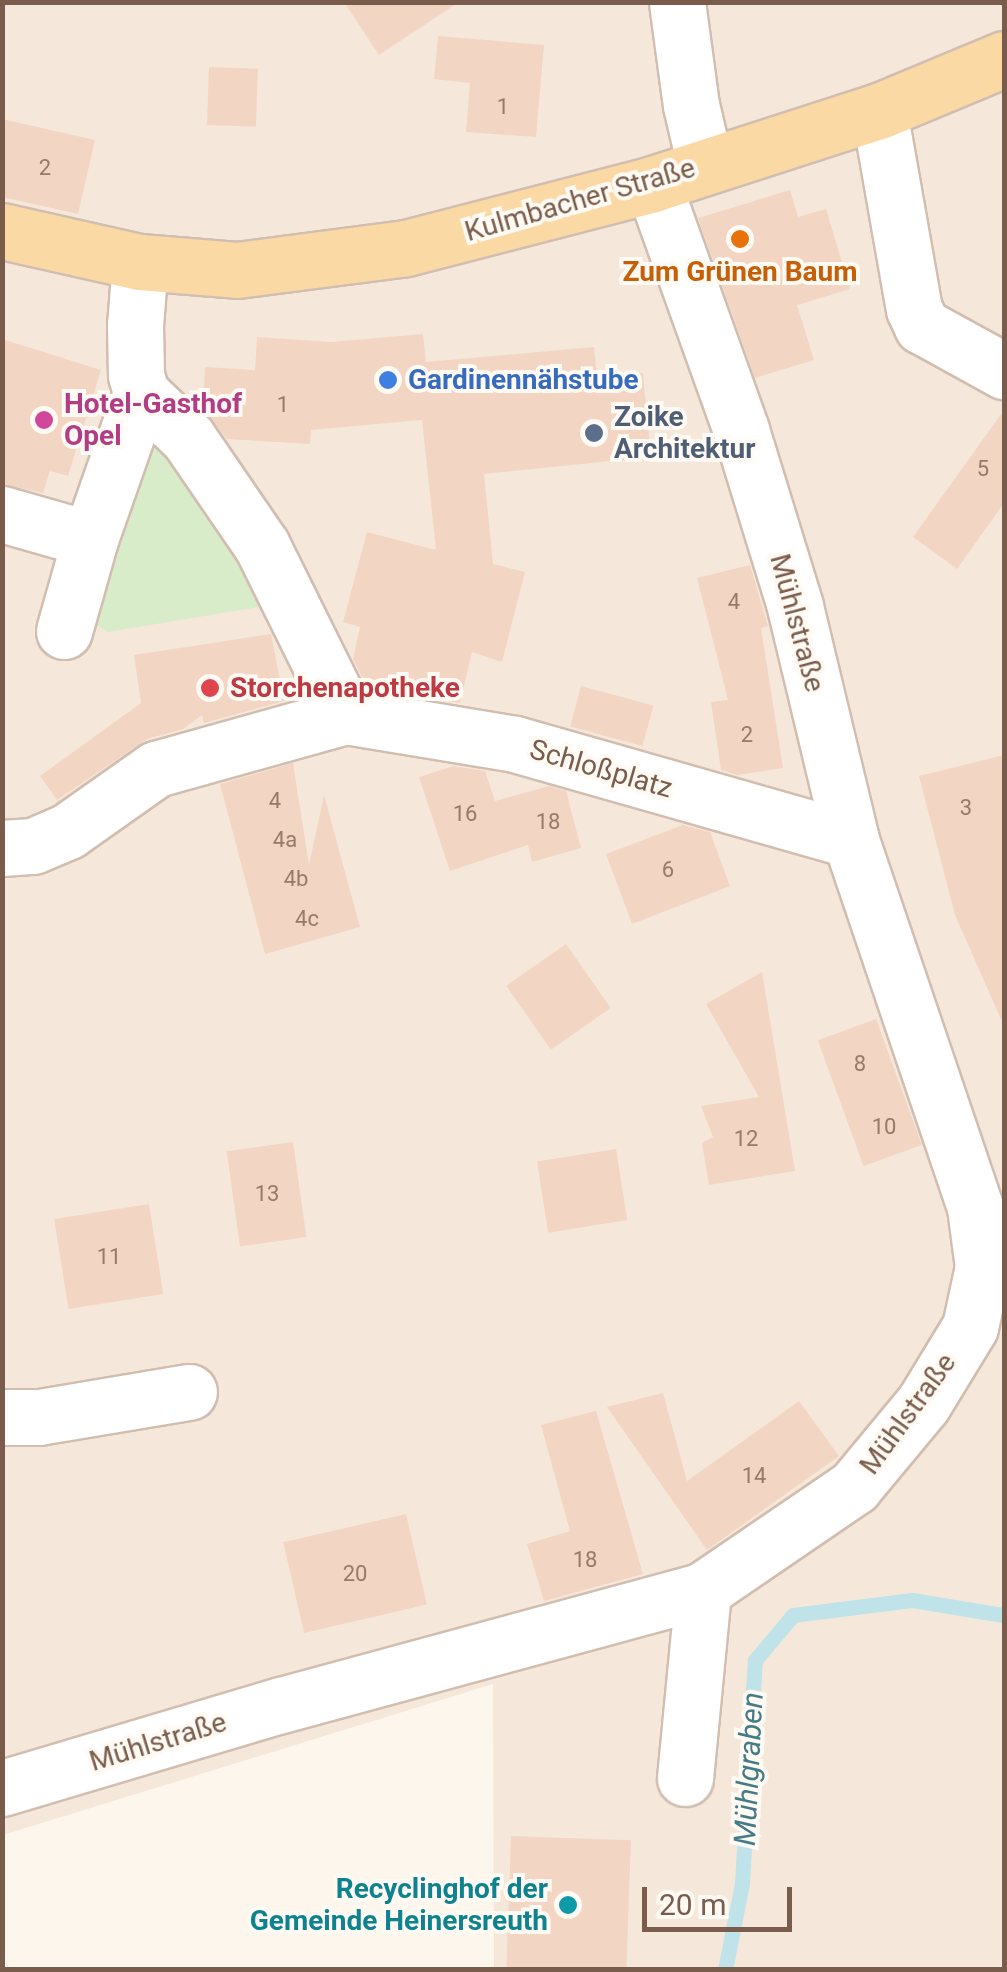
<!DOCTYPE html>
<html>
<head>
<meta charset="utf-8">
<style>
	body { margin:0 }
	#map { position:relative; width:1007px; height:1972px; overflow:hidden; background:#fdf6ec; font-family:Roboto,sans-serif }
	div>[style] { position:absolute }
	.residential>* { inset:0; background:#f5e8da }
	.green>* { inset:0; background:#d8ecc9 }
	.stream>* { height:15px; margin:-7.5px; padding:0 7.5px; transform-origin:7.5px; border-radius:7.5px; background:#bfe3e8 }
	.building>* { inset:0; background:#f3d5c3; transform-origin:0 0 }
	.roads { filter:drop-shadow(2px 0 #d1beb0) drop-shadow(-2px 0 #d1beb0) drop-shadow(0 2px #d1beb0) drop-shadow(0 -2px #d1beb0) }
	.minor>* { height:55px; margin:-27.5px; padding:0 27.5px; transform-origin:27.5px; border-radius:27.5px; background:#fff }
	.major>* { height:55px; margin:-27.5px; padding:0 27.5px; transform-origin:27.5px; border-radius:27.5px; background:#fbd9a5 }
	.dots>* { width:28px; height:28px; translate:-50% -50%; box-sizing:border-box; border:5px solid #fffaf3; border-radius:50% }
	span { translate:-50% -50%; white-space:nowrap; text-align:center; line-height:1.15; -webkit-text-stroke:8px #fffaf3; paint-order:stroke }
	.number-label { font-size:22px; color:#987a6a }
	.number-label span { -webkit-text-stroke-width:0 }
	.street-label { font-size:28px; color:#7a5c4d }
	.food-label { font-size:28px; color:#c56008; font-weight:700 }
	.shop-label { font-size:28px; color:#366cbe; font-weight:700 }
	.left { translate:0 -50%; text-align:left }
	.hotel-label { font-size:28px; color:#b23c85; font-weight:700 }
	.service-label { font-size:28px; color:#4e5e75; font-weight:700 }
	.health-label { font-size:28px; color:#be3a42; font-weight:700 }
	.culture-label { font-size:28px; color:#0d838f; font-weight:700 }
	.right { translate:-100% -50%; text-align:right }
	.water-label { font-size:30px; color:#437c86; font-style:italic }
	.frame { position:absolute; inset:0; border:5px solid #7a5c4d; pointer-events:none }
	.scale { position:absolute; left:642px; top:1887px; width:150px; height:45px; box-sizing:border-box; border:5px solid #7a5c4d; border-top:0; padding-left:12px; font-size:30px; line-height:35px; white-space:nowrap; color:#7a5c4d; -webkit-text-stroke:8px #fffaf3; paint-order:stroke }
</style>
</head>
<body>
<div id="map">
	<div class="residential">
		<div style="clip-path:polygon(3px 3px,1004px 3px,1004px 1969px,494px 1969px,493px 1684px,3px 1835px)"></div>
	</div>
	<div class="green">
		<div style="clip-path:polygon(156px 444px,177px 455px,265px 606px,108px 632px,93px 623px,91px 607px,148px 446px)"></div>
	</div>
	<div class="stream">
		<div style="left:725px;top:1970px;width:89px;rotate:-78.9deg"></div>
		<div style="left:742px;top:1883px;width:223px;rotate:-86.7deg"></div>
		<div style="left:755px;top:1660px;width:59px;rotate:-49.8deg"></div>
		<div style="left:793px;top:1615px;width:120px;rotate:-7.2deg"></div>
		<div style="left:912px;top:1600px;width:93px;rotate:9.3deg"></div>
	</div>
	<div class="building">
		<div style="clip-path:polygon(344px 2px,459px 2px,379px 55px)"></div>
		<div style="clip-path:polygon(438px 36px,544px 45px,536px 137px,466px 132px,470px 83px,434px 79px)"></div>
		<div style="left:209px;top:67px;width:49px;height:58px;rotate:2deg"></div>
		<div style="clip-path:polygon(2px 119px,95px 140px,78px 214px,2px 197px)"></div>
		<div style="clip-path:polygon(790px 190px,798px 217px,826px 209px,850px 289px,797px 305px,814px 360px,755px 378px,698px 218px)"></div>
		<div style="clip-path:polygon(423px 334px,426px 362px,594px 347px,597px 378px,643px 373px,651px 457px,484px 474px,493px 564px,525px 572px,502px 662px,472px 652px,460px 703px,384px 691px,386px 682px,362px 677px,353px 659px,360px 627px,343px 622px,367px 532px,436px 550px,422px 420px,311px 430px,310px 444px,227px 439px,203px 409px,205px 367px,255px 370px,257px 337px,331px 342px)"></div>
		<div style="clip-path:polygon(2px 339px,101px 370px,68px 476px,50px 471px,43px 493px,2px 484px)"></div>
		<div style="clip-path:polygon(1004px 410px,1004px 503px,957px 569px,913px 537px)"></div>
		<div style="clip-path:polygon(750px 565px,768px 626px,761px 628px,783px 768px,737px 775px,721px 770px,711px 702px,728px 700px,697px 578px)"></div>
		<div style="clip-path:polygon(271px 634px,284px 701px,204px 723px,202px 715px,183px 729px,147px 739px,57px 800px,40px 776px,141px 703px,134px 655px)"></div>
		<div style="left:581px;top:686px;width:75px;height:42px;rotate:15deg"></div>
		<div style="clip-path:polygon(1004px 755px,1004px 1026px,955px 915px,919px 776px)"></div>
		<div style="clip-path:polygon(293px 763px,309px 865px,324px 795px,360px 927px,265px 954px,220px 784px)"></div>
		<div style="clip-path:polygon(454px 766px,485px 771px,495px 801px,549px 786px,566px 791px,581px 848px,532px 862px,528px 845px,450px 871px,419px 777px)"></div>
		<div style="clip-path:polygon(683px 825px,710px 832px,730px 886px,632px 924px,606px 854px)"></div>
		<div style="left:566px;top:944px;width:78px;height:73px;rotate:55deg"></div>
		<div style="clip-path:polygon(762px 972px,795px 1171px,709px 1185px,702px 1143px,713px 1137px,701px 1106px,759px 1097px,706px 1004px)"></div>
		<div style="left:876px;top:1019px;width:134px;height:62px;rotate:70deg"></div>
		<div style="left:293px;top:1142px;width:96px;height:67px;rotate:82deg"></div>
		<div style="left:616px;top:1149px;width:72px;height:80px;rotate:81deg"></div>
		<div style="left:149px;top:1204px;width:91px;height:96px;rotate:81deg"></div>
		<div style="clip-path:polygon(663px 1393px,687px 1481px,799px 1401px,839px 1456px,707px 1550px,607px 1407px)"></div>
		<div style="clip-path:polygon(596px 1411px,643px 1574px,544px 1601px,527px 1544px,570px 1531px,541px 1425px)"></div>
		<div style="left:406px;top:1514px;width:93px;height:126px;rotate:77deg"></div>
		<div style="left:511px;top:1836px;width:120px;height:134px;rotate:2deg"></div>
	</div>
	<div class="roads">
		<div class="minor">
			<div style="left:677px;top:2px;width:104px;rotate:82.3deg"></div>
			<div style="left:691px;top:105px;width:62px;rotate:76.9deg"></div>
			<div style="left:879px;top:111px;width:201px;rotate:80deg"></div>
			<div style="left:914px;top:309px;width:19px;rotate:65deg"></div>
			<div style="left:922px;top:326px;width:94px;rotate:28.8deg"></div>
			<div style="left:140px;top:262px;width:63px;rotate:94.5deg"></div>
			<div style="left:135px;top:325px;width:50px;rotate:88.9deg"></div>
			<div style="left:136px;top:375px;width:19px;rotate:74deg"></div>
			<div style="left:141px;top:393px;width:65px;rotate:43.8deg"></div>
			<div style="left:188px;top:438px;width:131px;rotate:55.6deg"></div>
			<div style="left:262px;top:546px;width:190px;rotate:63.7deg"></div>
			<div style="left:2px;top:514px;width:91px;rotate:15.9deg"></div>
			<div style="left:64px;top:631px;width:96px;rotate:-74.2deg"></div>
			<div style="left:90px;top:539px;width:155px;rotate:-70.7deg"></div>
			<div style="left:2px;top:848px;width:31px;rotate:-4deg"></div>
			<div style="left:33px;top:846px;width:38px;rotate:-23deg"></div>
			<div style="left:68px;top:831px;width:108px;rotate:-35.2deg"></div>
			<div style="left:156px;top:769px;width:197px;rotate:-15.6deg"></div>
			<div style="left:346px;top:716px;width:171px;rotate:9.4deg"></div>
			<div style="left:515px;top:744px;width:349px;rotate:15.9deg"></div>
			<div style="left:2px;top:1417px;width:37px"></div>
			<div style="left:39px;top:1417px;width:152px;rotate:-9.5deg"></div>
			<div style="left:685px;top:1778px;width:189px;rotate:-84.5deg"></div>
			<div style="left:2px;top:1788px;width:291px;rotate:-16.6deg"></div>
			<div style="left:281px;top:1705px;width:437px;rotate:-15.2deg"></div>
			<div style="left:703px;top:1590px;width:183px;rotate:-34.3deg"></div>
			<div style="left:854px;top:1487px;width:108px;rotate:-50.3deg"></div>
			<div style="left:923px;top:1404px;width:90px;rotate:-58.6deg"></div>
			<div style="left:970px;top:1327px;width:61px;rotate:-77.8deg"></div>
			<div style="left:983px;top:1267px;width:61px;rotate:-97.6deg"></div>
			<div style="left:975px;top:1207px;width:387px;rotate:-108.7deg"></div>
			<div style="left:851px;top:840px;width:241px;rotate:-103.5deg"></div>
			<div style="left:795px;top:606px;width:184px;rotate:-107.1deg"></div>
			<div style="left:741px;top:430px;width:261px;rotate:-109.7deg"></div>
		</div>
		<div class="major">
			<div style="left:2px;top:231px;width:141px;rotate:12.7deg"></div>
			<div style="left:140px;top:262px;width:97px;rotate:4.7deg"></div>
			<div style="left:237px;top:270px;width:170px;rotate:-7.4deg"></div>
			<div style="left:406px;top:248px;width:255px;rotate:-14.5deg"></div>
			<div style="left:653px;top:184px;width:237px;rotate:-17.9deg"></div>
			<div style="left:879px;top:111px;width:135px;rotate:-22.6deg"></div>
		</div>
	</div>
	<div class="dots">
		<div style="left:740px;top:239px;background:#e8710a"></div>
		<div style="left:388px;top:380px;background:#3f7fe0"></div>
		<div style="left:44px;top:420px;background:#d1479c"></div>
		<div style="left:594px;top:433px;background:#5c6f8a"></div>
		<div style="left:210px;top:688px;background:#e0444e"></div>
		<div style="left:568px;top:1905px;background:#0f9aa8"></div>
	</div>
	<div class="number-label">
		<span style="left:503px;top:107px">1</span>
		<span style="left:45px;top:168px">2</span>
		<span style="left:283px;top:405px">1</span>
		<span style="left:983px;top:469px">5</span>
		<span style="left:734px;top:602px">4</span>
		<span style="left:747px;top:735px">2</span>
		<span style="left:275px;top:801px">4</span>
		<span style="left:966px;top:808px">3</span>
		<span style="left:465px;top:814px">16</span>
		<span style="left:548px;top:822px">18</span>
		<span style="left:285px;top:840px">4a</span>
		<span style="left:668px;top:870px">6</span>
		<span style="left:296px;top:879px">4b</span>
		<span style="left:307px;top:919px">4c</span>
		<span style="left:860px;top:1064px">8</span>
		<span style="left:884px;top:1127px">10</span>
		<span style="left:746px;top:1139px">12</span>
		<span style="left:267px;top:1194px">13</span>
		<span style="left:109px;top:1257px">11</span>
		<span style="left:754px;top:1476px">14</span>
		<span style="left:585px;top:1560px">18</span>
		<span style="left:355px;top:1574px">20</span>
	</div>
	<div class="street-label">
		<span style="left:580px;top:200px;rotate:-16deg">Kulmbacher Straße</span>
		<span style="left:797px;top:623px;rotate:75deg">Mühlstraße</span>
		<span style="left:601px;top:769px;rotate:16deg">Schloßplatz</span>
		<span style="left:908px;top:1414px;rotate:-54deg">Mühlstraße</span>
		<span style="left:158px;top:1742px;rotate:-17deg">Mühlstraße</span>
	</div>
	<div class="food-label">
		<span style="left:740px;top:272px">Zum Grünen Baum</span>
	</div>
	<div class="shop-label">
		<span class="left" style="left:408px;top:380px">Gardinennähstube</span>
	</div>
	<div class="hotel-label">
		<span class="left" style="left:64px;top:420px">Hotel-Gasthof<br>Opel</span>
	</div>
	<div class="service-label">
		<span class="left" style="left:614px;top:433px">Zoike<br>Architektur</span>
	</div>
	<div class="health-label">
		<span class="left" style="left:230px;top:688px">Storchenapotheke</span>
	</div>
	<div class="culture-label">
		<span class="right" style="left:548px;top:1905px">Recyclinghof der<br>Gemeinde Heinersreuth</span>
	</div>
	<div class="water-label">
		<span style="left:749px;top:1769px;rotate:-87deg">Mühlgraben</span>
	</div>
	<div class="frame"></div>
	<div class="scale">20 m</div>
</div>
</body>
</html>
